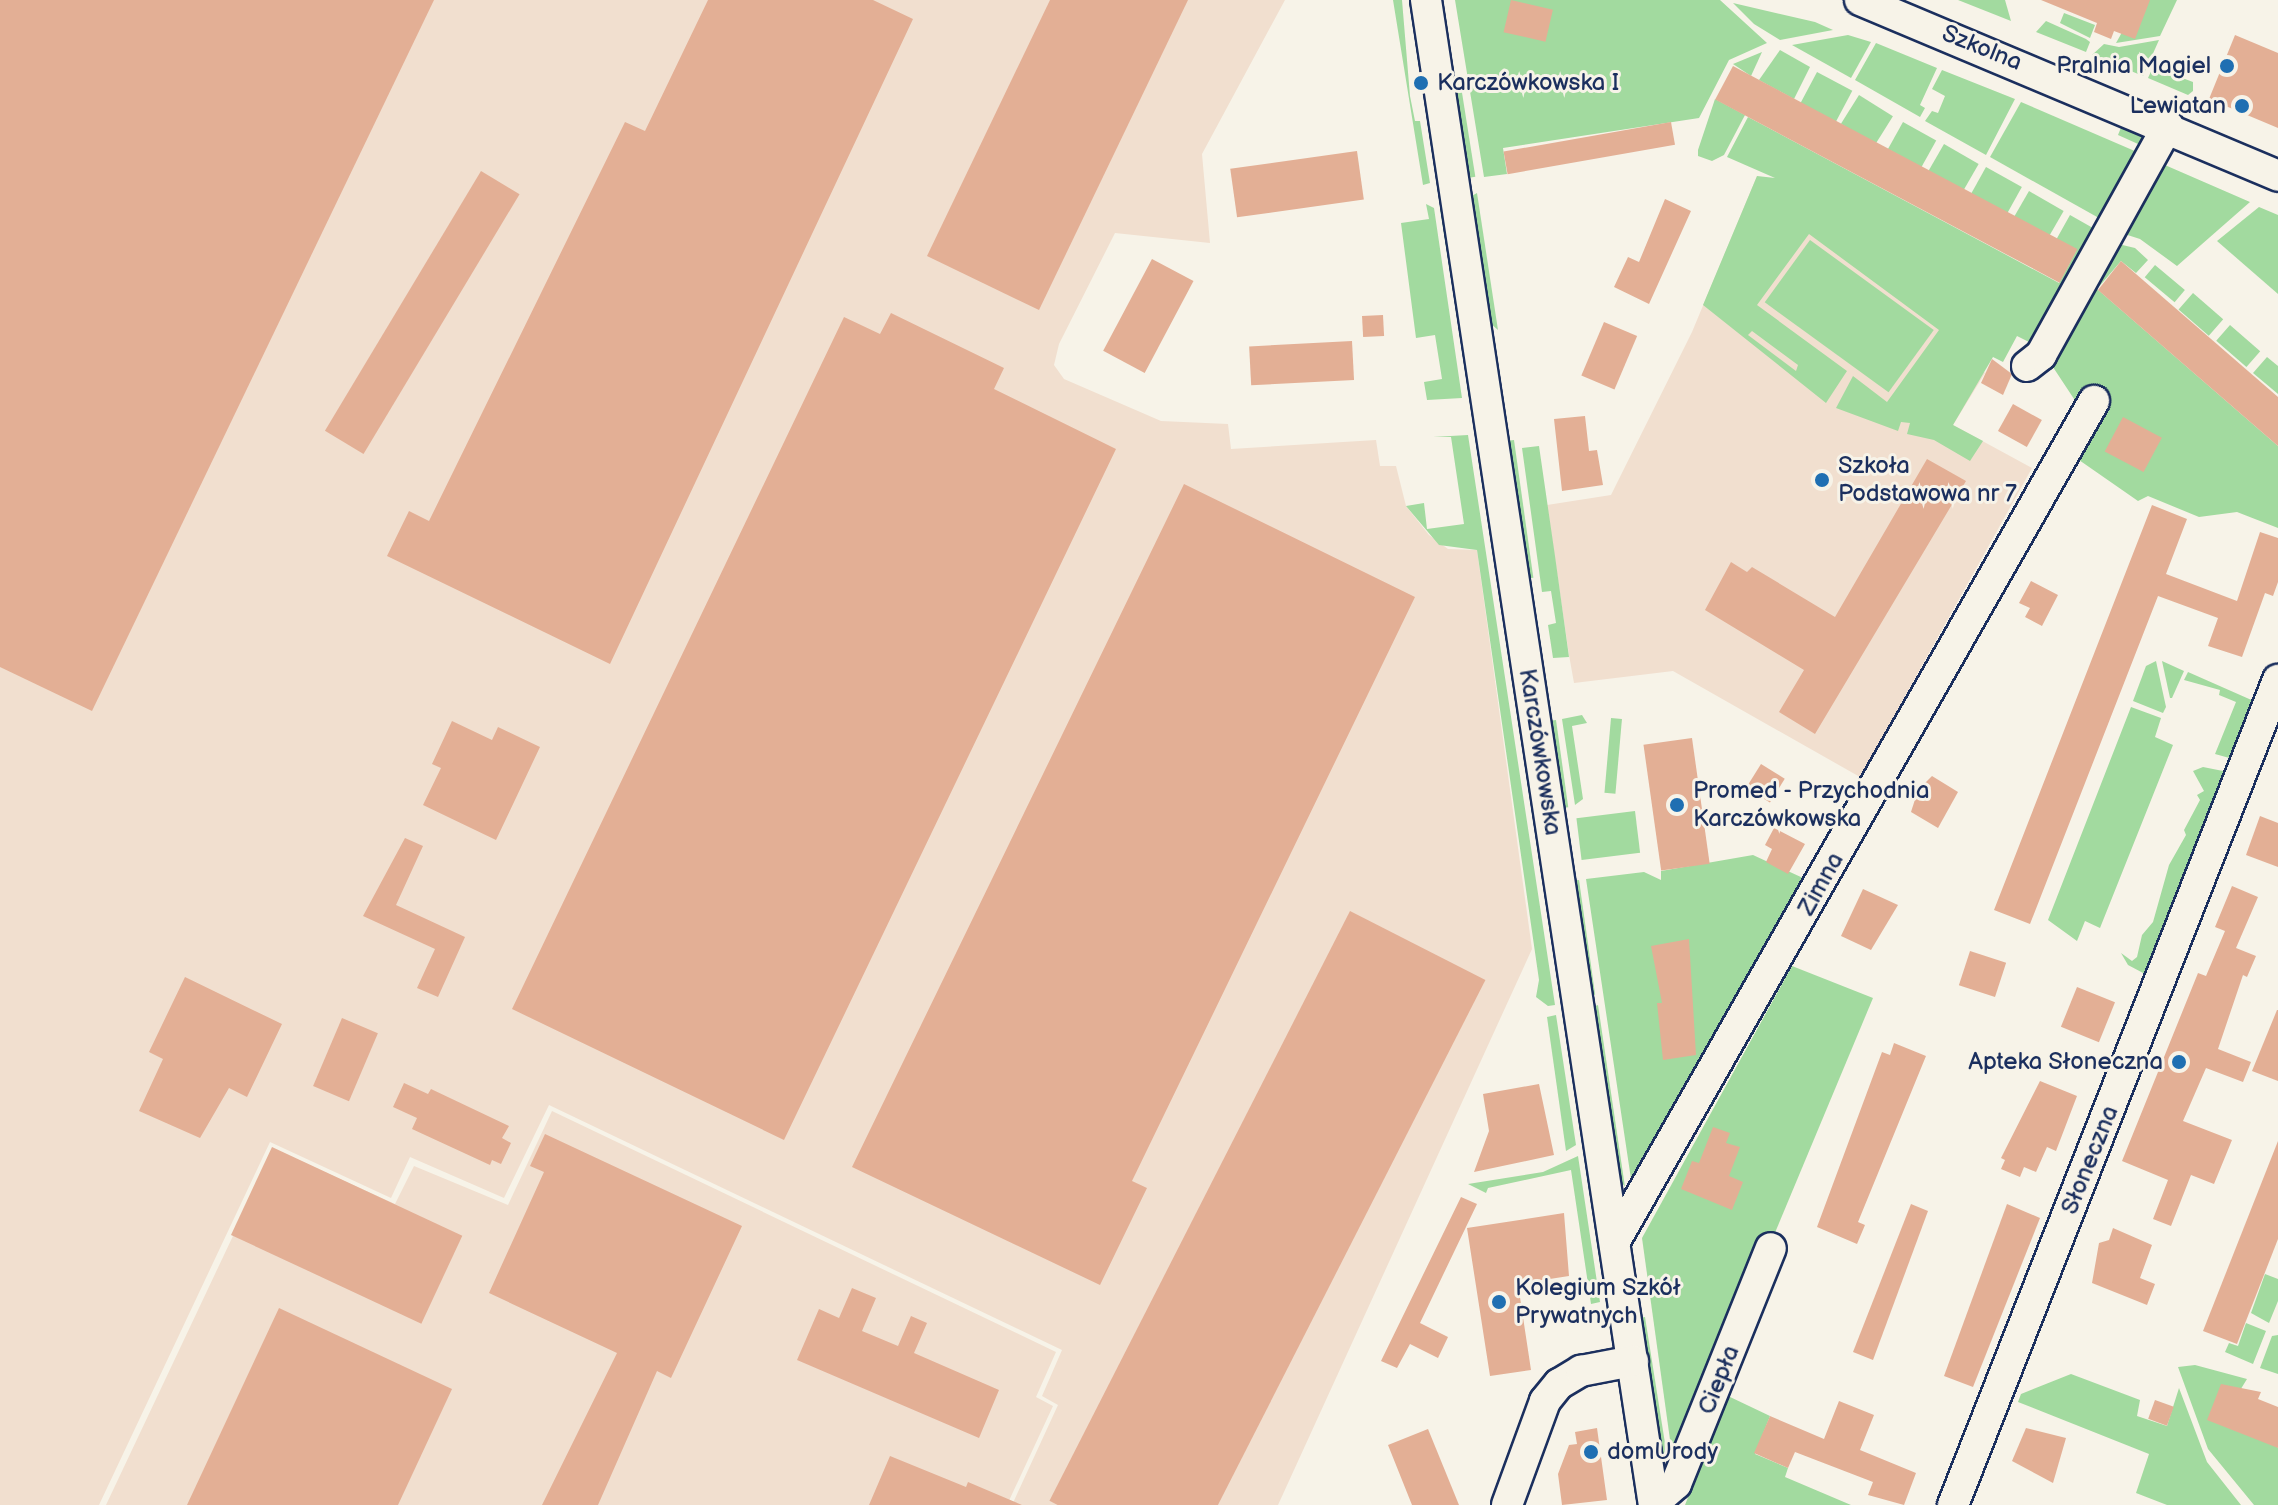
<!DOCTYPE html>
<html>
<head>
<meta charset="utf-8">
<style>
	body { margin:0 }
	#map { position:relative; width:2278px; height:1505px; overflow:hidden; background:#f7f3e8; font-family:"Balsamiq Sans",sans-serif }
	div>[style] { position:absolute }
	.built>* { inset:0; background:#f1dfcf }
	.green>* { inset:0; background:#a2da9f; transform-origin:0 0 }
	.building>* { inset:0; background:#e3af95; transform-origin:0 0 }
	.roads { filter:drop-shadow(2px 0 #1b2f5e) drop-shadow(-2px 0 #1b2f5e) drop-shadow(0 2px #1b2f5e) drop-shadow(0 -2px #1b2f5e) }
	.minor>* { height:30px; margin:-15px; padding:0 15px; transform-origin:15px; border-radius:15px; background:#f7f3e8 }
	.dots>* { width:22px; height:22px; translate:-50% -50%; box-sizing:border-box; border:4px solid #f7f3e8; border-radius:50% }
	span { translate:-50% -50%; white-space:nowrap; text-align:center; line-height:1.15; -webkit-text-stroke:6px #f7f3e8; paint-order:stroke }
	.street-label { font-size:24px; color:#1b2f5e }
	.poi-label { font-size:24px; color:#1b2f5e }
	.right { translate:-100% -50%; text-align:right }
	.left { translate:0 -50%; text-align:left }
</style>
</head>
<body>
<div id="map">
	<div class="built">
		<div style="clip-path:polygon(0 0,1285px 0,1202px 154px,1210px 243px,1115px 233px,1059px 344px,1054px 365px,1064px 379px,1161px 421px,1228px 424px,1231px 449px,1376px 440px,1380px 466px,1396px 466px,1406px 506px,1429px 535px,1448px 549px,1477px 550px,1532px 949px,1278px 1505px,1012px 1505px,1058px 1405px,1042px 1396px,1062px 1350px,549px 1105px,504px 1198px,410px 1157px,391px 1198px,270px 1142px,99px 1505px,0 1505px)"></div>
		<div style="clip-path:polygon(1757px 176px,1920px 283px,1985px 373px,1953px 425px,2032px 468px,1860px 777px,1673px 671px,1574px 683px,1569px 655px,1547px 505px,1611px 495px,1692px 332px)"></div>
		<div style="clip-path:polygon(552px 1111px,1056px 1352px,1036px 1397px,1053px 1406px,1007px 1505px,106px 1505px,274px 1149px,395px 1204px,414px 1166px,508px 1205px)"></div>
	</div>
	<div class="green">
		<div style="clip-path:polygon(1393px 0,1402px 0,1410px 96px,1415px 121px,1420px 121px,1430px 183px,1423px 185px)"></div>
		<div style="clip-path:polygon(1455px 0,1720px 0,1767px 43px,1729px 60px,1699px 118px,1503px 148px,1507px 174px,1484px 177px)"></div>
		<div style="clip-path:polygon(1958px 0,2005px 0,2011px 21px)"></div>
		<div style="clip-path:polygon(2140px 0,2177px 0,2160px 36px,2116px 43px)"></div>
		<div style="clip-path:polygon(1733px 3px,1815px 22px,1833px 30px,1780px 40px,1754px 24px)"></div>
		<div style="clip-path:polygon(2064px 13px,2095px 25px,2090px 38px,2060px 23px)"></div>
		<div style="clip-path:polygon(2046px 21px,2086px 39px,2090px 42px,2086px 52px,2036px 32px)"></div>
		<div style="clip-path:polygon(1848px 35px,1871px 42px,1851px 78px,1792px 45px)"></div>
		<div style="clip-path:polygon(2159px 40px,2143px 76px,2092px 55px,2104px 44px,2119px 47px)"></div>
		<div style="clip-path:polygon(1876px 43px,1937px 68px,1920px 105px,1925px 108px,1920px 117px,1855px 80px)"></div>
		<div style="clip-path:polygon(1780px 50px,1810px 67px,1794px 99px,1759px 80px)"></div>
		<div style="clip-path:polygon(1762px 52px,1751px 76px,1733px 64px)"></div>
		<div style="clip-path:polygon(2153px 67px,2193px 82px,2193px 91px,2188px 95px,2148px 78px)"></div>
		<div style="clip-path:polygon(1942px 70px,2015px 99px,1986px 155px,1925px 121px,1932px 111px,1938px 113px,1945px 96px,1932px 89px)"></div>
		<div style="left:1817px;top:72px;width:40px;height:35px;rotate:28deg"></div>
		<div style="left:1460px;top:80px;width:98px;height:9px;rotate:81deg"></div>
		<div style="left:1859px;top:95px;width:40px;height:34px;rotate:32deg"></div>
		<div style="clip-path:polygon(1715px 99px,1745px 115px,1724px 155px,1712px 161px,1698px 156px,1698px 150px)"></div>
		<div style="clip-path:polygon(2021px 102px,2144px 155px,2106px 222px,1990px 157px)"></div>
		<div style="clip-path:polygon(evenodd,1748px 117px,2059px 283px,2076px 251px,2056px 240px,2070px 215px,2100px 232px,2035px 345px,2017px 336px,2003px 362px,1993px 357px,1953px 425px,1983px 441px,1970px 461px,1934px 440px,1907px 434px,1910px 423px,1901px 422px,1898px 431px,1836px 408px,1853px 376px,1887px 402px,1939px 330px,1809px 234px,1757px 305px,1847px 371px,1826px 403px,1703px 305px,1757px 176px,1775px 178px,1727px 157px,1748px 117px,1752px 331px,1798px 365px,1796px 371px,1748px 335px,1752px 331px)"></div>
		<div style="left:1903px;top:122px;width:38px;height:31px;rotate:29deg"></div>
		<div style="clip-path:polygon(2122px 125px,2147px 132px,2147px 148px,2118px 135px)"></div>
		<div style="left:1944px;top:144px;width:40px;height:32px;rotate:30deg"></div>
		<div style="clip-path:polygon(2158px 162px,2250px 202px,2177px 266px,2140px 239px,2115px 231px)"></div>
		<div style="left:1986px;top:167px;width:41px;height:31px;rotate:29deg"></div>
		<div style="left:2029px;top:191px;width:40px;height:30px;rotate:30deg"></div>
		<div style="clip-path:polygon(1477px 193px,1498px 330px,1490px 323px,1468px 198px)"></div>
		<div style="clip-path:polygon(1426px 204px,1434px 208px,1462px 398px,1427px 400px,1424px 382px,1442px 379px,1435px 335px,1416px 338px,1401px 223px,1429px 219px)"></div>
		<div style="clip-path:polygon(2259px 207px,2278px 215px,2278px 294px,2217px 241px)"></div>
		<div style="clip-path:polygon(1440px 209px,1444px 211px,1470px 398px)"></div>
		<div style="left:1810px;top:240px;width:153px;height:77px;rotate:36deg"></div>
		<div style="clip-path:polygon(2110px 242px,2135px 248px,2148px 260px,2136px 273px,2121px 261px,2097px 289px,2278px 446px,2278px 528px,2237px 512px,2199px 517px,2148px 496px,2138px 501px,2079px 460px,2078px 405px,2045px 355px)"></div>
		<div style="left:2155px;top:265px;width:39px;height:16px;rotate:40deg"></div>
		<div style="left:2193px;top:293px;width:40px;height:22px;rotate:41deg"></div>
		<div style="left:2230px;top:325px;width:40px;height:21px;rotate:41deg"></div>
		<div style="clip-path:polygon(2267px 357px,2278px 366px,2278px 394px,2253px 373px)"></div>
		<div style="clip-path:polygon(1468px 435px,1555px 1005px,1548px 1006px,1536px 997px,1539px 980px,1477px 550px,1439px 545px,1406px 506px,1424px 503px,1427px 529px,1464px 524px,1451px 437px,1433px 437px)"></div>
		<div style="left:1514px;top:440px;width:139px;height:8px;rotate:82deg"></div>
		<div style="clip-path:polygon(1481px 444px,1565px 999px,1562px 1004px,1478px 445px)"></div>
		<div style="clip-path:polygon(1539px 446px,1555px 556px,1569px 657px,1553px 658px,1548px 625px,1556px 623px,1551px 591px,1542px 592px,1522px 448px)"></div>
		<div style="clip-path:polygon(2156px 661px,2166px 707px,2163px 713px,2133px 701px,2146px 666px)"></div>
		<div style="clip-path:polygon(2162px 661px,2184px 671px,2172px 698px,2170px 698px)"></div>
		<div style="clip-path:polygon(2188px 672px,2256px 702px,2233px 759px,2215px 754px,2236px 702px,2219px 695px,2220px 690px,2184px 680px)"></div>
		<div style="clip-path:polygon(2131px 707px,2161px 718px,2155px 737px,2173px 745px,2100px 928px,2085px 921px,2077px 941px,2048px 920px)"></div>
		<div style="clip-path:polygon(1582px 715px,1587px 723px,1572px 726px,1583px 799px,1575px 805px,1562px 719px)"></div>
		<div style="left:1611px;top:718px;width:11px;height:75px;rotate:5deg"></div>
		<div style="left:1556px;top:720px;width:88px;height:8px;rotate:82deg"></div>
		<div style="clip-path:polygon(2203px 767px,2223px 771px,2229px 778px,2149px 975px,2145px 974px,2128px 965px,2121px 953px,2132px 961px,2137px 957px,2142px 935px,2153px 922px,2169px 865px,2186px 835px,2184px 830px,2200px 800px,2197px 795px,2204px 791px,2193px 771px)"></div>
		<div style="left:1635px;top:811px;width:42px;height:59px;rotate:83deg"></div>
		<div style="clip-path:polygon(1753px 855px,1803px 878px,1636px 1180px,1631px 1179px,1586px 879px,1644px 872px,1661px 880px,1661px 871px)"></div>
		<div style="left:1579px;top:880px;width:116px;height:6px;rotate:82deg"></div>
		<div style="clip-path:polygon(1792px 966px,1873px 998px,1769px 1247px,1672px 1454px,1642px 1238px)"></div>
		<div style="clip-path:polygon(1598px 1005px,1625px 1187px,1620px 1180px,1593px 1007px)"></div>
		<div style="clip-path:polygon(1556px 1015px,1576px 1145px,1566px 1151px,1547px 1017px)"></div>
		<div style="clip-path:polygon(1578px 1156px,1600px 1302px,1591px 1304px,1571px 1170px,1488px 1188px,1486px 1193px,1468px 1184px,1543px 1172px)"></div>
		<div style="clip-path:polygon(2265px 1274px,2278px 1279px,2278px 1301px,2269px 1323px,2251px 1313px)"></div>
		<div style="left:1645px;top:1317px;width:143px;height:6px;rotate:81deg"></div>
		<div style="clip-path:polygon(2246px 1323px,2266px 1331px,2253px 1364px,2225px 1352px,2229px 1343px,2238px 1346px)"></div>
		<div style="clip-path:polygon(2278px 1335px,2278px 1374px,2260px 1368px,2272px 1336px)"></div>
		<div style="clip-path:polygon(2195px 1365px,2247px 1379px,2239px 1392px,2278px 1448px,2278px 1505px,2254px 1505px,2208px 1449px,2178px 1367px)"></div>
		<div style="clip-path:polygon(2071px 1374px,2140px 1400px,2137px 1416px,2167px 1426px,2179px 1388px,2207px 1462px,2241px 1505px,2167px 1505px,2136px 1493px,2149px 1454px,2018px 1402px,2021px 1394px)"></div>
		<div style="clip-path:polygon(1728px 1396px,1770px 1416px,1755px 1454px,1788px 1468px,1785px 1477px,1851px 1505px,1685px 1505px)"></div>
	</div>
	<div class="building">
		<div style="clip-path:polygon(0 0,434px 0,92px 711px,0 667px)"></div>
		<div style="clip-path:polygon(708px 0,873px 0,913px 19px,610px 664px,387px 556px,409px 511px,429px 521px,625px 122px,645px 131px)"></div>
		<div style="clip-path:polygon(1050px 0,1188px 0,1039px 310px,927px 256px)"></div>
		<div style="left:1511px;top:0;width:43px;height:33px;rotate:13deg"></div>
		<div style="clip-path:polygon(2041px 0,2150px 0,2135px 39px,2114px 31px,2111px 39px,2094px 32px,2097px 23px)"></div>
		<div style="clip-path:polygon(2235px 35px,2278px 53px,2278px 128px,2209px 99px)"></div>
		<div style="left:1733px;top:66px;width:390px;height:38px;rotate:28deg"></div>
		<div style="left:1671px;top:122px;width:23px;height:170px;rotate:80deg"></div>
		<div style="left:1357px;top:151px;width:49px;height:128px;rotate:82deg"></div>
		<div style="left:481px;top:171px;width:45px;height:303px;rotate:31deg"></div>
		<div style="clip-path:polygon(1665px 199px,1691px 211px,1649px 304px,1614px 287px,1628px 257px,1639px 262px)"></div>
		<div style="left:1152px;top:259px;width:47px;height:104px;rotate:28deg"></div>
		<div style="clip-path:polygon(2121px 261px,2278px 397px,2278px 446px,2098px 290px)"></div>
		<div style="clip-path:polygon(891px 313px,1004px 368px,994px 389px,1116px 449px,784px 1140px,512px 1009px,844px 317px,880px 334px)"></div>
		<div style="left:1383px;top:315px;width:21px;height:21px;rotate:87deg"></div>
		<div style="left:1604px;top:322px;width:36px;height:58px;rotate:23deg"></div>
		<div style="left:1352px;top:341px;width:39px;height:103px;rotate:87deg"></div>
		<div style="clip-path:polygon(1992px 359px,2012px 374px,2003px 395px,1981px 383px)"></div>
		<div style="left:2013px;top:404px;width:33px;height:31px;rotate:29deg"></div>
		<div style="clip-path:polygon(1585px 416px,1589px 451px,1597px 450px,1603px 485px,1562px 491px,1554px 419px)"></div>
		<div style="left:2123px;top:417px;width:44px;height:39px;rotate:28deg"></div>
		<div style="clip-path:polygon(1927px 459px,1966px 481px,1815px 734px,1779px 712px,1804px 670px,1705px 610px,1731px 562px,1747px 572px,1752px 567px,1835px 617px)"></div>
		<div style="clip-path:polygon(1184px 484px,1415px 597px,1132px 1181px,1147px 1188px,1100px 1285px,852px 1167px)"></div>
		<div style="clip-path:polygon(2152px 505px,2187px 519px,2166px 574px,2237px 601px,2260px 532px,2278px 538px,2278px 582px,2273px 596px,2265px 593px,2242px 657px,2208px 646px,2218px 618px,2158px 596px,2030px 924px,1994px 910px)"></div>
		<div style="clip-path:polygon(2031px 581px,2058px 595px,2042px 626px,2025px 617px,2030px 608px,2019px 603px)"></div>
		<div style="clip-path:polygon(452px 721px,492px 740px,498px 727px,540px 747px,496px 840px,423px 805px,441px 768px,432px 764px)"></div>
		<div style="left:1692px;top:738px;width:127px;height:49px;rotate:82deg"></div>
		<div style="left:1761px;top:764px;width:28px;height:28px;rotate:32deg"></div>
		<div style="clip-path:polygon(1932px 776px,1958px 792px,1938px 828px,1911px 812px,1918px 790px)"></div>
		<div style="clip-path:polygon(2260px 816px,2278px 823px,2278px 867px,2246px 855px)"></div>
		<div style="clip-path:polygon(1774px 828px,1805px 844px,1788px 874px,1766px 862px,1772px 849px,1765px 845px)"></div>
		<div style="clip-path:polygon(405px 838px,423px 846px,396px 905px,465px 937px,438px 997px,417px 988px,435px 949px,363px 916px)"></div>
		<div style="clip-path:polygon(2232px 886px,2258px 897px,2236px 948px,2256px 956px,2247px 977px,2243px 975px,2218px 1049px,2251px 1062px,2243px 1082px,2206px 1068px,2183px 1121px,2232px 1140px,2214px 1184px,2191px 1175px,2171px 1226px,2153px 1219px,2168px 1180px,2122px 1161px,2198px 973px,2206px 976px,2225px 931px,2215px 927px)"></div>
		<div style="clip-path:polygon(1863px 889px,1898px 905px,1871px 950px,1841px 936px)"></div>
		<div style="left:1350px;top:911px;width:152px;height:662px;rotate:27deg"></div>
		<div style="clip-path:polygon(1689px 939px,1696px 1055px,1663px 1060px,1657px 1003px,1662px 1003px,1651px 946px)"></div>
		<div style="left:1970px;top:951px;width:38px;height:36px;rotate:18deg"></div>
		<div style="clip-path:polygon(185px 977px,282px 1024px,247px 1097px,229px 1088px,200px 1138px,139px 1111px,163px 1059px,149px 1052px)"></div>
		<div style="left:2077px;top:987px;width:41px;height:43px;rotate:22deg"></div>
		<div style="clip-path:polygon(2277px 1010px,2278px 1010px,2278px 1081px,2252px 1071px)"></div>
		<div style="left:342px;top:1018px;width:39px;height:74px;rotate:23deg"></div>
		<div style="clip-path:polygon(1894px 1043px,1926px 1056px,1858px 1222px,1865px 1225px,1857px 1244px,1817px 1227px,1882px 1052px,1890px 1055px)"></div>
		<div style="clip-path:polygon(2040px 1081px,2077px 1096px,2056px 1151px,2047px 1147px,2036px 1172px,2024px 1167px,2020px 1177px,2001px 1169px,2005px 1160px,2001px 1158px)"></div>
		<div style="clip-path:polygon(404px 1083px,428px 1094px,431px 1089px,509px 1126px,502px 1138px,511px 1143px,501px 1164px,492px 1160px,490px 1165px,412px 1129px,417px 1118px,393px 1107px)"></div>
		<div style="clip-path:polygon(1539px 1084px,1554px 1155px,1474px 1172px,1489px 1131px,1483px 1094px)"></div>
		<div style="clip-path:polygon(1713px 1127px,1730px 1133px,1726px 1143px,1740px 1147px,1729px 1176px,1743px 1182px,1732px 1210px,1681px 1189px,1692px 1161px,1699px 1163px)"></div>
		<div style="clip-path:polygon(545px 1134px,742px 1226px,671px 1378px,657px 1371px,598px 1505px,542px 1505px,617px 1353px,489px 1293px,544px 1172px,530px 1166px)"></div>
		<div style="clip-path:polygon(2278px 1141px,2278px 1239px,2237px 1344px,2203px 1331px)"></div>
		<div style="left:272px;top:1147px;width:210px;height:97px;rotate:25deg"></div>
		<div style="clip-path:polygon(1461px 1197px,1477px 1204px,1420px 1323px,1448px 1337px,1438px 1358px,1410px 1344px,1397px 1368px,1381px 1361px)"></div>
		<div style="clip-path:polygon(1911px 1204px,1928px 1211px,1873px 1360px,1853px 1352px)"></div>
		<div style="clip-path:polygon(2007px 1204px,2040px 1218px,1973px 1387px,1944px 1376px)"></div>
		<div style="clip-path:polygon(1564px 1213px,1569px 1276px,1518px 1284px,1531px 1370px,1490px 1376px,1467px 1228px)"></div>
		<div style="clip-path:polygon(2113px 1228px,2152px 1245px,2140px 1278px,2155px 1284px,2147px 1305px,2092px 1283px,2099px 1243px,2109px 1240px)"></div>
		<div style="clip-path:polygon(852px 1288px,876px 1298px,862px 1331px,898px 1346px,911px 1316px,927px 1323px,914px 1353px,999px 1390px,979px 1438px,797px 1360px,819px 1309px,839px 1318px)"></div>
		<div style="clip-path:polygon(279px 1308px,452px 1389px,398px 1505px,187px 1505px)"></div>
		<div style="clip-path:polygon(2221px 1384px,2261px 1392px,2258px 1399px,2278px 1407px,2278px 1448px,2207px 1420px)"></div>
		<div style="left:2155px;top:1400px;width:20px;height:20px;rotate:20deg"></div>
		<div style="clip-path:polygon(1839px 1401px,1874px 1415px,1860px 1450px,1916px 1473px,1904px 1505px,1868px 1495px,1873px 1482px,1795px 1452px,1788px 1468px,1754px 1453px,1770px 1416px,1824px 1439px)"></div>
		<div style="clip-path:polygon(1597px 1428px,1607px 1500px,1562px 1505px,1558px 1474px,1569px 1445px,1577px 1444px,1575px 1432px)"></div>
		<div style="clip-path:polygon(2026px 1428px,2066px 1438px,2053px 1483px,2012px 1461px)"></div>
		<div style="clip-path:polygon(1428px 1429px,1459px 1505px,1412px 1505px,1388px 1445px)"></div>
		<div style="clip-path:polygon(890px 1456px,966px 1487px,968px 1482px,1022px 1505px,869px 1505px)"></div>
	</div>
	<div class="roads">
		<div class="minor">
			<div style="left:1426px;top:0;width:1522px;rotate:81.39deg"></div>
			<div style="left:1860px;top:0;width:454px;rotate:22.8deg"></div>
			<div style="left:2027px;top:366px;width:18px;rotate:-38deg"></div>
			<div style="left:2041px;top:355px;width:262px;rotate:-61deg"></div>
			<div style="left:1616px;top:1239px;width:965px;rotate:-60.3deg"></div>
			<div style="left:1654px;top:1503px;width:29px;rotate:-41deg"></div>
			<div style="left:1676px;top:1484px;width:254px;rotate:-68.1deg"></div>
			<div style="left:1507px;top:1505px;width:111px;rotate:-69.9deg"></div>
			<div style="left:1545px;top:1401px;width:22px;rotate:-51deg"></div>
			<div style="left:1559px;top:1384px;width:26px;rotate:-31deg"></div>
			<div style="left:1581px;top:1371px;width:53px;rotate:-10.9deg"></div>
			<div style="left:1953px;top:1505px;width:887px;rotate:-68.5deg"></div>
		</div>
	</div>
	<div class="dots">
		<div style="left:2227px;top:66px;background:#1f6fb2"></div>
		<div style="left:1421px;top:83px;background:#1f6fb2"></div>
		<div style="left:2242px;top:106px;background:#1f6fb2"></div>
		<div style="left:1822px;top:480px;background:#1f6fb2"></div>
		<div style="left:1677px;top:805px;background:#1f6fb2"></div>
		<div style="left:2179px;top:1062px;background:#1f6fb2"></div>
		<div style="left:1499px;top:1302px;background:#1f6fb2"></div>
		<div style="left:1591px;top:1452px;background:#1f6fb2"></div>
	</div>
	<div class="street-label">
		<span style="left:1982px;top:48px;rotate:22deg">Szkolna</span>
		<span style="left:1540px;top:752px;rotate:81deg">Karczówkowska</span>
		<span style="left:1821px;top:884px;rotate:-61deg">Zimna</span>
		<span style="left:2090px;top:1160px;rotate:-68deg">Słoneczna</span>
		<span style="left:1719px;top:1380px;rotate:-68deg">Ciepła</span>
	</div>
	<div class="poi-label">
		<span class="right" style="left:2211px;top:66px">Pralnia Magiel</span>
		<span class="left" style="left:1437px;top:83px">Karczówkowska I</span>
		<span class="right" style="left:2226px;top:106px">Lewiatan</span>
		<span class="left" style="left:1838px;top:480px">Szkoła<br>Podstawowa nr 7</span>
		<span class="left" style="left:1693px;top:805px">Promed - Przychodnia<br>Karczówkowska</span>
		<span class="right" style="left:2163px;top:1062px">Apteka Słoneczna</span>
		<span class="left" style="left:1515px;top:1302px">Kolegium Szkół<br>Prywatnych</span>
		<span class="left" style="left:1607px;top:1452px">domUrody</span>
	</div>
</div>
</body>
</html>
